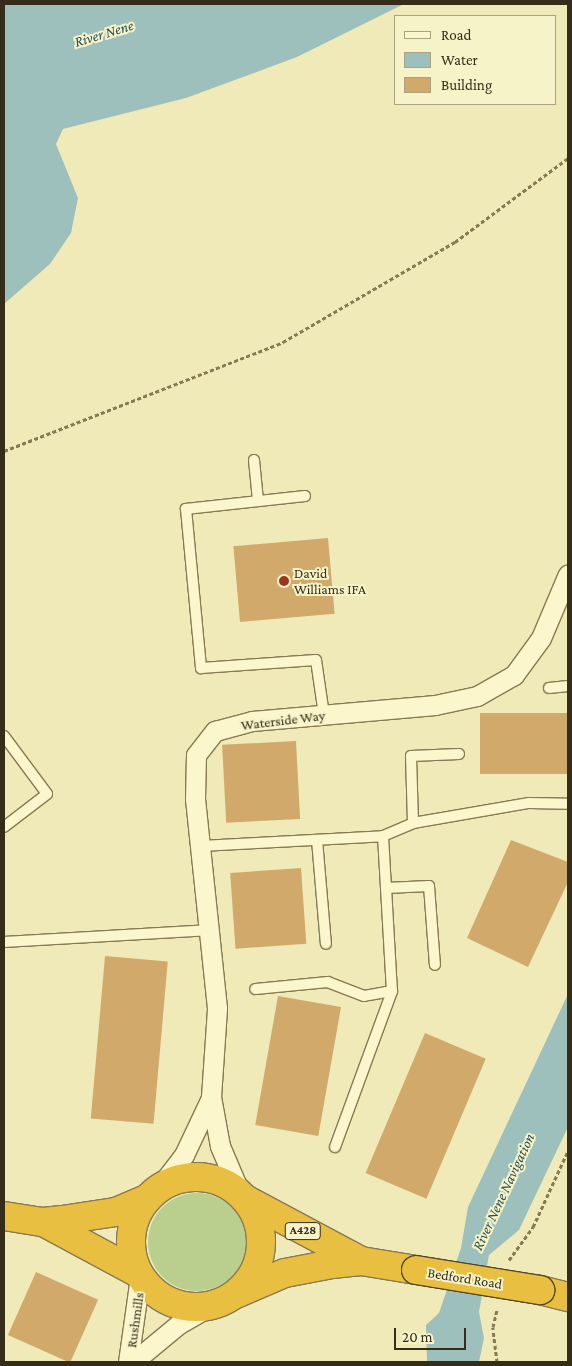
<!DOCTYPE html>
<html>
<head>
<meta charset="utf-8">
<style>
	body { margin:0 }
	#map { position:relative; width:572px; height:1366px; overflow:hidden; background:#f0eab8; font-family:"Crimson Pro",serif }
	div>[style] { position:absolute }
	.green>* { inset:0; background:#bace8d }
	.round { border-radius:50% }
	.water>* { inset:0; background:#9ec0bd }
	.building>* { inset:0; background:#d1aa6b; transform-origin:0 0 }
	.path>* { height:3px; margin-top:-1.5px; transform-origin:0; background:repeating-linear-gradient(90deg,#877953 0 4px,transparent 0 6.5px) }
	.roads { filter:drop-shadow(1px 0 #877953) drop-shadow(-1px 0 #877953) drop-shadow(0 1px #877953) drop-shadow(0 -1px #877953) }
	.lane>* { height:10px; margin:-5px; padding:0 5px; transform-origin:5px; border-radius:5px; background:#fbf6cc }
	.street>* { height:19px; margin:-9.5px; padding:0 9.5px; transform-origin:9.5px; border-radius:9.5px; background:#fbf6cc }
	.highway>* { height:28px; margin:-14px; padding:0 14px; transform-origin:14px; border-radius:14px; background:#e8bf40 }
	.highway>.ring { margin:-14px; padding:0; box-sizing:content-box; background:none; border:28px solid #e8bf40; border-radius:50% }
	.bridges { filter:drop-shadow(1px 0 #544528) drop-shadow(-1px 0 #544528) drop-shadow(0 1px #544528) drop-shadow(0 -1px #544528) }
	.highway-bridge>* { height:28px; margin:-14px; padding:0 14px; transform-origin:14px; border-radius:14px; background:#e8bf40 }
	.dots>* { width:14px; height:14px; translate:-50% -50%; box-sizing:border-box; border:2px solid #f7f3c8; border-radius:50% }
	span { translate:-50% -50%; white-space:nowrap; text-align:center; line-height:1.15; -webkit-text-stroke:4px #f7f3c8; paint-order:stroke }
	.shield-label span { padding:1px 4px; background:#f7f3c8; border:1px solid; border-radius:4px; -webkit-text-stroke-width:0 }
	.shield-label { font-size:12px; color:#352c19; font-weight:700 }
	.poi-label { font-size:14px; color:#352c19 }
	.left { translate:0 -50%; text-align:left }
	.street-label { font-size:14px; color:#352c19 }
	.water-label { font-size:15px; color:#275056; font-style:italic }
	.frame { position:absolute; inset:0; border:5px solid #352c19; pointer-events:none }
	.legend { position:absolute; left:394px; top:15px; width:162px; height:90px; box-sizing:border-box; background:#f7f3c8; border:1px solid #a9a382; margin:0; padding:6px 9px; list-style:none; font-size:15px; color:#352c19 }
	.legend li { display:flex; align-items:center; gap:10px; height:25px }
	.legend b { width:25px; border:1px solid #a9a382 }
	.scale { position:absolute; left:394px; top:1328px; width:72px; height:22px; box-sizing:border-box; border:2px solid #352c19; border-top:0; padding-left:6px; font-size:15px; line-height:18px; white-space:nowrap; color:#352c19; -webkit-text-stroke:4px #f7f3c8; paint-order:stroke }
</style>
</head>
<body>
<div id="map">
	<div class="green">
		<div class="round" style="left:148px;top:1193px;width:98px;height:98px"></div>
	</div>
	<div class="water">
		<div style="clip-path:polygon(4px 4px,404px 4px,297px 57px,186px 98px,63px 129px,56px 144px,78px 198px,71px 233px,50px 264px,4px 304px)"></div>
		<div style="clip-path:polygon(568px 994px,568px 1127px,519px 1230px,489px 1255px,479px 1312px,484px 1338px,479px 1362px,427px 1362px,426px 1325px,439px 1313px,461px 1248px,468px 1207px)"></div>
	</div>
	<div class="building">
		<div style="left:328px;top:538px;width:76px;height:95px;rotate:85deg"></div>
		<div style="left:568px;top:713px;width:61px;height:88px;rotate:90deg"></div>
		<div style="left:296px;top:741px;width:78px;height:74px;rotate:87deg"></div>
		<div style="clip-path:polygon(511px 840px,568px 862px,568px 882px,528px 967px,467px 938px)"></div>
		<div style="left:301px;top:868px;width:76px;height:71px;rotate:86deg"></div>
		<div style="left:105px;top:956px;width:63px;height:163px;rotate:5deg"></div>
		<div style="left:278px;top:996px;width:64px;height:131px;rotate:10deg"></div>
		<div style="left:425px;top:1033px;width:66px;height:152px;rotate:23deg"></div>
		<div style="left:36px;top:1272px;width:68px;height:69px;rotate:24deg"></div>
	</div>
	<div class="path">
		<div style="left:4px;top:451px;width:300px;rotate:-21.3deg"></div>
		<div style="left:283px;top:342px;width:199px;rotate:-30.2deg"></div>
		<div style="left:455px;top:242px;width:141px;rotate:-36.6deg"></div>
		<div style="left:509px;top:1260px;width:41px;rotate:-54deg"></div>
		<div style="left:533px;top:1227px;width:84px;rotate:-65.3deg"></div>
		<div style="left:497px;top:1362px;width:35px;rotate:-97deg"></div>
		<div style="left:493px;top:1327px;width:17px;rotate:-77deg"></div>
	</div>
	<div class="roads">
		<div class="lane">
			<div style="left:254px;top:460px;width:41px;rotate:84.4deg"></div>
			<div style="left:305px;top:496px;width:120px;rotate:173.8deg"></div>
			<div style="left:186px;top:509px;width:160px;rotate:84.6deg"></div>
			<div style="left:201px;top:668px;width:115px;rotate:-4deg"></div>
			<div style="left:316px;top:660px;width:56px;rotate:81.7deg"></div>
			<div style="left:549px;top:688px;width:19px;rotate:-6deg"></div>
			<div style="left:4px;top:736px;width:72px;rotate:53.4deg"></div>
			<div style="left:47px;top:794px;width:54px;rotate:142.5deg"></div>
			<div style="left:413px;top:823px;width:118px;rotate:-9.8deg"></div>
			<div style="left:529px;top:803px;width:39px;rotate:1deg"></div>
			<div style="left:383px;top:836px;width:33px;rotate:-23deg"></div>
			<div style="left:413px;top:823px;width:67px;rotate:-91.7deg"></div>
			<div style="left:411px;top:756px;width:48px;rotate:-2.4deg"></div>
			<div style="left:317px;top:840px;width:104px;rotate:85.1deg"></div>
			<div style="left:201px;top:846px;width:182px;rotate:-3.1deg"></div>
			<div style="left:383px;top:836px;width:155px;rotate:86.7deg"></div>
			<div style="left:392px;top:991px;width:28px;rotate:170deg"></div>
			<div style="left:364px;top:996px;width:39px;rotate:-159deg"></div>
			<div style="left:328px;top:982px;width:73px;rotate:174.5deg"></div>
			<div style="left:386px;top:888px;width:43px;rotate:-2.7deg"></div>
			<div style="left:429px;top:886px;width:79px;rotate:85.7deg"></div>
			<div style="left:4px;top:942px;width:207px;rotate:-3.3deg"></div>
			<div style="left:335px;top:1147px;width:166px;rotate:-69.9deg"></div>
		</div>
		<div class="street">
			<div style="left:158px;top:1189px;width:43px;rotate:-52.6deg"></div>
			<div style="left:184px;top:1155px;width:63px;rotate:-64.7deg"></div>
			<div style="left:240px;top:1193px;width:51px;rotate:-113.1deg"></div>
			<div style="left:220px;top:1146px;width:50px;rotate:-100.4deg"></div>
			<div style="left:211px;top:1097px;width:89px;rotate:-86.1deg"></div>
			<div style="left:217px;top:1008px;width:210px;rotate:-96deg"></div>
			<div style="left:195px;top:799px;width:44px;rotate:-88.7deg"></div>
			<div style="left:196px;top:755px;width:31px;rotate:-52deg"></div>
			<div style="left:215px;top:731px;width:38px;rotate:-15deg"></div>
			<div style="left:252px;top:721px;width:184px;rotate:-5deg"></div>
			<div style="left:435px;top:705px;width:43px;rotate:-12.1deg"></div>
			<div style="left:477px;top:696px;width:43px;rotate:-29.6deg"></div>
			<div style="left:514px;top:675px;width:46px;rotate:-53.9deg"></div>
			<div style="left:541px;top:638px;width:69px;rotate:-67.1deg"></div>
			<div style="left:128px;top:1362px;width:86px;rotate:-82deg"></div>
			<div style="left:133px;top:1362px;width:60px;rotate:-39.6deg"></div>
			<div style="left:179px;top:1324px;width:36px;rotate:-30deg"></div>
		</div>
		<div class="highway">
			<div class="ring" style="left:131px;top:1177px;width:102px;height:102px"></div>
			<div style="left:247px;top:1200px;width:129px;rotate:28.2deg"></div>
			<div style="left:4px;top:1216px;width:39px;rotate:9deg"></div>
			<div style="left:43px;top:1222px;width:19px;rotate:-6deg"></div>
			<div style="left:62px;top:1220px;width:55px;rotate:-8.4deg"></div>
			<div style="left:116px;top:1212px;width:34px;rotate:-23deg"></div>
			<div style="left:45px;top:1223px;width:106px;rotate:28.3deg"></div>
			<div style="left:540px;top:1290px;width:29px;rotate:14deg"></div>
			<div style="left:238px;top:1293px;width:51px;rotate:-23.1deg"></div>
			<div style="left:285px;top:1273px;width:48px;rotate:-10.8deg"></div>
			<div style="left:332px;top:1264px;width:29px;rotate:-6deg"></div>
			<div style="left:361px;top:1261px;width:56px;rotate:9.3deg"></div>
		</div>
	</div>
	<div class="bridges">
		<div class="highway-bridge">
			<div style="left:416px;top:1270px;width:126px;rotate:9.2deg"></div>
		</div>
	</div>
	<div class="dots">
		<div style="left:284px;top:581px;background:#9a361f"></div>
	</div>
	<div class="shield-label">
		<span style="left:303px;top:1231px">A428</span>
	</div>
	<div class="poi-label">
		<span class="left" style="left:294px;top:581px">David<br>Williams IFA</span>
	</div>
	<div class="street-label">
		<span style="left:283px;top:720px;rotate:-7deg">Waterside Way</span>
		<span style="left:465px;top:1278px;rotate:9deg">Bedford Road</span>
		<span style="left:135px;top:1320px;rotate:-82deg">Rushmills</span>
	</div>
	<div class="water-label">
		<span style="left:104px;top:34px;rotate:-17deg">River Nene</span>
		<span style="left:504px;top:1192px;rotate:-65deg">River Nene Navigation</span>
	</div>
	<div class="frame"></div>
	<ul class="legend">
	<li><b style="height:6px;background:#fbf6cc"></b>Road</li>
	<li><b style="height:14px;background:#9ec0bd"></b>Water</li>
	<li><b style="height:14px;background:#d1aa6b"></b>Building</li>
	</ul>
	<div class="scale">20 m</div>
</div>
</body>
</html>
